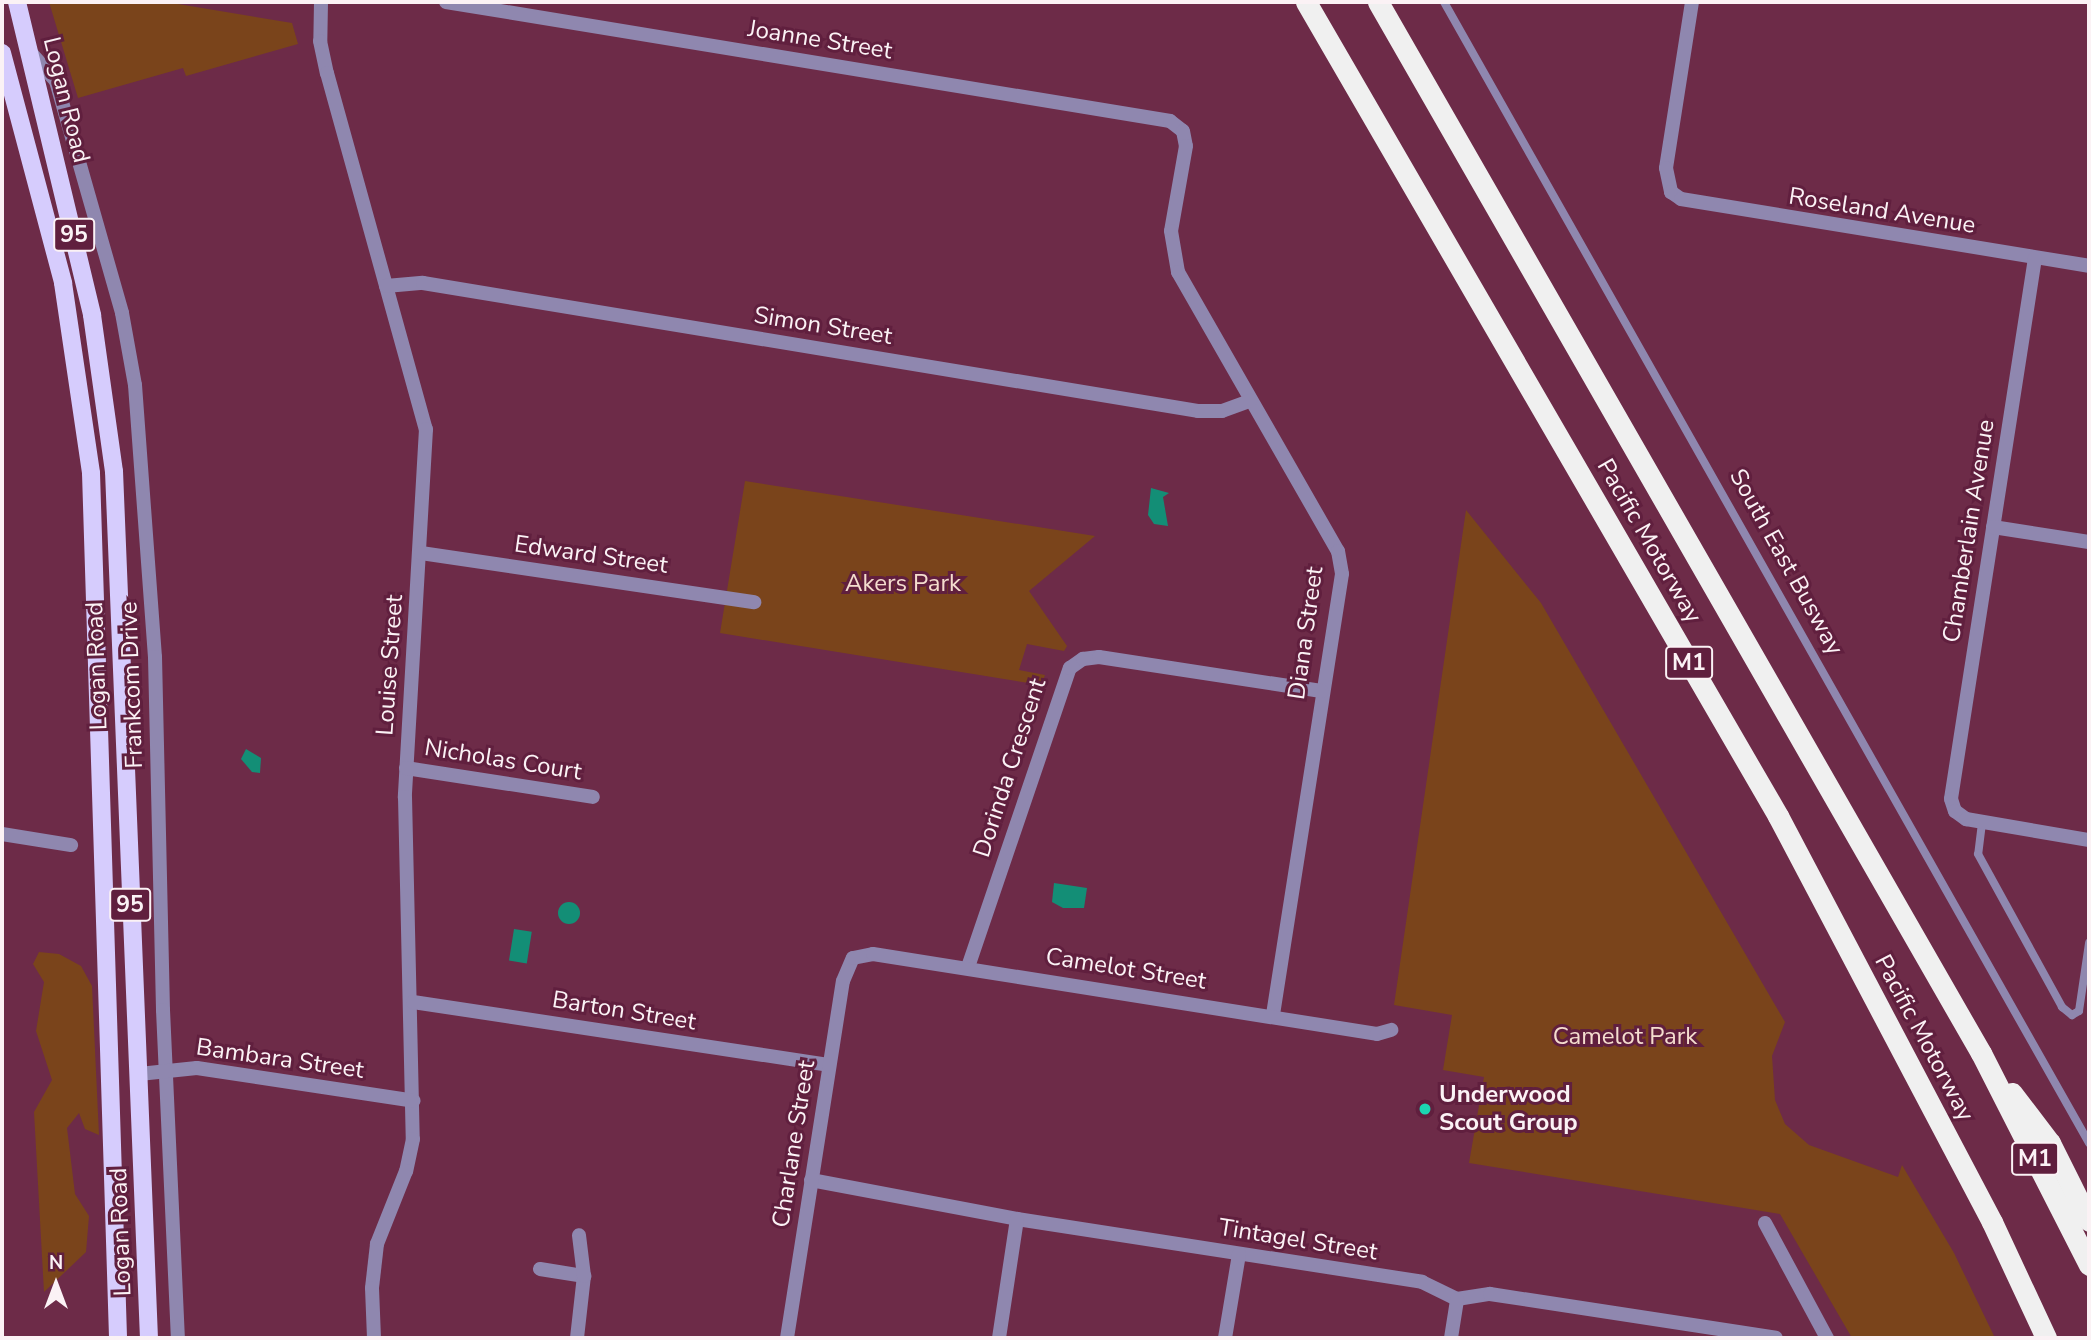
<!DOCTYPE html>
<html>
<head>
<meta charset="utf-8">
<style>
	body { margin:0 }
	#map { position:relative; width:2091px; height:1340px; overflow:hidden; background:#6d2b48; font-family:"Nunito Sans",sans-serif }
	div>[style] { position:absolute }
	.green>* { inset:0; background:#7a441b }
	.water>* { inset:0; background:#138e76; transform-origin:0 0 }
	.round { border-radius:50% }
	.service>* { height:8px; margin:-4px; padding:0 4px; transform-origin:4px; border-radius:4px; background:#8f87af }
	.minor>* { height:14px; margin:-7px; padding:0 7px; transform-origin:7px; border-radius:7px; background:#8f87af }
	.primary>* { height:18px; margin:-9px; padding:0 9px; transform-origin:9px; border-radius:9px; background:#d6ccfd }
	.motorway>* { height:21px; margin:-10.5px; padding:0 10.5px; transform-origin:10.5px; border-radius:10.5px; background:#f0f0f0 }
	.dots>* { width:19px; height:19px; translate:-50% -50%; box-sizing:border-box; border:4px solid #601f3e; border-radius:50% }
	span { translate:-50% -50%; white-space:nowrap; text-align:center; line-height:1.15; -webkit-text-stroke:6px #601f3e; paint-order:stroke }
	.shield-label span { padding:2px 5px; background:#601f3e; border:2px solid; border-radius:5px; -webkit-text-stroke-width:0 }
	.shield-label { font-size:23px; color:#fbf2f5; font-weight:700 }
	.street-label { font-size:24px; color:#fbf2f5 }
	.park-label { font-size:24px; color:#f4ddce }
	.poi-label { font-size:24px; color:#fbf2f5; font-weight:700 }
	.left { translate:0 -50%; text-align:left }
	.frame { position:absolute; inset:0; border:4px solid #fbf2f5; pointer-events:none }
	.north { position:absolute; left:21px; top:1249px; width:70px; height:70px; -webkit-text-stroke:5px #601f3e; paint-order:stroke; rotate:0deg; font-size:19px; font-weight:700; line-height:28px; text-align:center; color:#fbf2f5 }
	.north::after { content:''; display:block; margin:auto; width:24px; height:32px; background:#fbf2f5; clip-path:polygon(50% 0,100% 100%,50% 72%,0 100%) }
</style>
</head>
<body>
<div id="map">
	<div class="green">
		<div style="clip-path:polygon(49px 2px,166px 2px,292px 23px,298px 44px,186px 76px,183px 68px,78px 98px)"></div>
		<div style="clip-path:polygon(745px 481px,1095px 536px,1029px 591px,1067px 646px,1064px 651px,1027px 644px,1019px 670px,1045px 675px,1041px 685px,720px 633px)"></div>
		<div style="clip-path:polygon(1466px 510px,1541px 603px,1785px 1022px,1772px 1056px,1775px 1100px,1785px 1124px,1809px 1145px,1898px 1177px,1902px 1165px,1954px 1253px,1995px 1338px,1852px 1338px,1780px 1214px,1469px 1163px,1484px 1077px,1443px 1070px,1452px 1015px,1394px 1005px)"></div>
		<div style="clip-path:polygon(39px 952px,59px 954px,81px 966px,92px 986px,99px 1135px,85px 1129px,79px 1113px,67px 1128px,75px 1194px,89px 1216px,86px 1252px,44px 1292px,34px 1112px,52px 1080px,36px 1031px,44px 982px,33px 964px)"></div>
	</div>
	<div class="water">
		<div style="clip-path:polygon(1151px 488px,1169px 493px,1163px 497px,1168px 526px,1154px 524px,1148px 515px)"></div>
		<div style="clip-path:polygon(246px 749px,261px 758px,260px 773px,252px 772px,241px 759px)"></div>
		<div style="clip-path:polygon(1054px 883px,1087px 888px,1084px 908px,1063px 908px,1052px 902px)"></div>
		<div class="round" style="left:558px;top:902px;width:22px;height:22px"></div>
		<div style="left:514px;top:929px;width:18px;height:32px;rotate:9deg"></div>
	</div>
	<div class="service">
		<div style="left:1444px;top:2px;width:1311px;rotate:60.52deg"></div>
		<div style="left:1982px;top:823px;width:31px;rotate:97deg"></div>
		<div style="left:1978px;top:854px;width:175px;rotate:61.2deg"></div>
		<div style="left:2062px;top:1007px;width:13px;rotate:39deg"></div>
		<div style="left:2072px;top:1015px;width:8px;rotate:-30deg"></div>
		<div style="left:2079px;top:1011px;width:69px;rotate:-81.6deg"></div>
	</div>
	<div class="minor">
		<div style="left:321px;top:2px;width:39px;rotate:91deg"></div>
		<div style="left:320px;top:41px;width:33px;rotate:78deg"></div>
		<div style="left:327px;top:73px;width:370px;rotate:74.5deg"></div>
		<div style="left:426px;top:429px;width:369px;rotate:93.3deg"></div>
		<div style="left:405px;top:797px;width:342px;rotate:88.7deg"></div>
		<div style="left:413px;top:1139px;width:33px;rotate:102deg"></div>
		<div style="left:406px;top:1171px;width:79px;rotate:111.7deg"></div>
		<div style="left:377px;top:1244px;width:44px;rotate:96.5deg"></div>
		<div style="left:372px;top:1288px;width:50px;rotate:87.7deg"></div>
		<div style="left:446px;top:2px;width:734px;rotate:9.33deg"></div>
		<div style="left:1170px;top:121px;width:16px;rotate:38deg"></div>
		<div style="left:1183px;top:131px;width:15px;rotate:79deg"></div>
		<div style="left:1186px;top:146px;width:86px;rotate:100deg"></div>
		<div style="left:1171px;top:231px;width:42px;rotate:80.3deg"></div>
		<div style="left:1178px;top:272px;width:322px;rotate:60.2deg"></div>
		<div style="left:1338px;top:551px;width:23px;rotate:80deg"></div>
		<div style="left:1342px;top:574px;width:447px;rotate:98.9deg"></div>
		<div style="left:1692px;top:2px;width:168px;rotate:98.9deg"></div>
		<div style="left:1666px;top:168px;width:25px;rotate:78deg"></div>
		<div style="left:1671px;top:192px;width:12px;rotate:35deg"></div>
		<div style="left:1681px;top:199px;width:413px;rotate:9.3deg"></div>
		<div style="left:30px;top:52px;width:39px;rotate:48deg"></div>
		<div style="left:56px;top:81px;width:241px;rotate:74.1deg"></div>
		<div style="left:122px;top:313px;width:73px;rotate:79.8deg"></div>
		<div style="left:135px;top:385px;width:273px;rotate:85.8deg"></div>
		<div style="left:155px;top:657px;width:353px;rotate:88.7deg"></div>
		<div style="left:163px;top:1010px;width:328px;rotate:87.4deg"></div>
		<div style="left:2035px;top:258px;width:547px;rotate:98.83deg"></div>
		<div style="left:1951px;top:799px;width:13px;rotate:72deg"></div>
		<div style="left:1955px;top:811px;width:14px;rotate:36deg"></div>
		<div style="left:1966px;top:819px;width:125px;rotate:9.7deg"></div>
		<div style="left:386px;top:286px;width:37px;rotate:-5deg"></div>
		<div style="left:423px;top:283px;width:785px;rotate:9.38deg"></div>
		<div style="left:1198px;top:411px;width:24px"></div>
		<div style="left:1222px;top:411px;width:30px;rotate:-20deg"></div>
		<div style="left:1993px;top:527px;width:97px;rotate:8.9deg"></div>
		<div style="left:421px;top:553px;width:337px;rotate:8.4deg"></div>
		<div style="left:406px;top:768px;width:189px;rotate:8.8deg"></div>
		<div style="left:2px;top:834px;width:70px;rotate:9.1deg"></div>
		<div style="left:968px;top:967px;width:316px;rotate:-71.2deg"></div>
		<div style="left:1070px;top:668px;width:16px;rotate:-35deg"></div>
		<div style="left:1083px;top:659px;width:16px;rotate:-7deg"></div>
		<div style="left:1099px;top:657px;width:225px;rotate:8.7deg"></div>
		<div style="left:413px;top:1002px;width:420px;rotate:8.6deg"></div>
		<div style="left:139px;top:1074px;width:58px;rotate:-5.9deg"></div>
		<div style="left:197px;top:1068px;width:219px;rotate:8.6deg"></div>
		<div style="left:811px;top:1180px;width:210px;rotate:10.7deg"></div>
		<div style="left:1017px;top:1219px;width:410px;rotate:8.8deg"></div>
		<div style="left:1422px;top:1282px;width:39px;rotate:26deg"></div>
		<div style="left:1457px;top:1299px;width:33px;rotate:-9deg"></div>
		<div style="left:1490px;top:1294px;width:289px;rotate:8.7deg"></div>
		<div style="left:1765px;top:1223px;width:131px;rotate:61.7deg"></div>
		<div style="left:540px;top:1269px;width:45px;rotate:9deg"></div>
		<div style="left:577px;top:1338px;width:62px;rotate:-83.6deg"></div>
		<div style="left:584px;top:1276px;width:41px;rotate:-97deg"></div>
		<div style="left:787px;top:1338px;width:361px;rotate:-81.1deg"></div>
		<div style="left:843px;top:981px;width:25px;rotate:-67deg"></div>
		<div style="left:853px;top:958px;width:20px;rotate:-11deg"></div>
		<div style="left:873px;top:954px;width:510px;rotate:9.02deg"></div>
		<div style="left:1377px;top:1034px;width:15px;rotate:-16deg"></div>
		<div style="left:999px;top:1338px;width:120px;rotate:-81.4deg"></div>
		<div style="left:1225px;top:1338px;width:85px;rotate:-80.5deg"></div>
		<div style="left:1451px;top:1338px;width:39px;rotate:-81deg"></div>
	</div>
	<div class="primary">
		<div style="left:17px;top:2px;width:322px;rotate:76.5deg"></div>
		<div style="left:92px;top:315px;width:158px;rotate:82deg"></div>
		<div style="left:114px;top:471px;width:868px;rotate:87.69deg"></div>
		<div style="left:2px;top:53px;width:238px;rotate:75.1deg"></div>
		<div style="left:63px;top:283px;width:192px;rotate:81.6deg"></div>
		<div style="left:91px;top:473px;width:865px;rotate:88.21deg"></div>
	</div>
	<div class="motorway">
		<div style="left:1306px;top:2px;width:941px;rotate:59.89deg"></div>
		<div style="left:1778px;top:816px;width:459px;rotate:62.2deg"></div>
		<div style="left:1992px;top:1222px;width:128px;rotate:65deg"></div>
		<div style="left:1378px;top:2px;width:1212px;rotate:60.16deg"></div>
		<div style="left:1981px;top:1053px;width:238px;rotate:63deg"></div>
		<div style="left:2012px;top:1093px;width:63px;rotate:52.8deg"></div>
		<div style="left:2050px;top:1143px;width:87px;rotate:63.4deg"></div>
	</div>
	<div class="dots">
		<div style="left:1425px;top:1109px;background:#1bd5b1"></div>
	</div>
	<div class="shield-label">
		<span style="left:74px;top:235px">95</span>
		<span style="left:1689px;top:663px">M1</span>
		<span style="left:130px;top:905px">95</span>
		<span style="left:2035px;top:1159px">M1</span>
	</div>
	<div class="street-label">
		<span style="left:820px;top:40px;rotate:9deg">Joanne Street</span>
		<span style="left:66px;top:100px;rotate:76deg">Logan Road</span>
		<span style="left:1882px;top:211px;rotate:9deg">Roseland Avenue</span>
		<span style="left:823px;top:326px;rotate:9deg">Simon Street</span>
		<span style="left:1969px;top:531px;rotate:-81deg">Chamberlain Avenue</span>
		<span style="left:1649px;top:541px;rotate:60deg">Pacific Motorway</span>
		<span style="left:591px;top:555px;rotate:8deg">Edward Street</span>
		<span style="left:1786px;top:562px;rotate:61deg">South East Busway</span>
		<span style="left:1306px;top:633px;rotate:-82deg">Diana Street</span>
		<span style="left:390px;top:665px;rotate:-86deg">Louise Street</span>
		<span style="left:97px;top:666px;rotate:-92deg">Logan Road</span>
		<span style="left:132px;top:685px;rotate:-92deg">Frankcom Drive</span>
		<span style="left:503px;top:760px;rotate:9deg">Nicholas Court</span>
		<span style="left:1010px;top:768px;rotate:-72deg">Dorinda Crescent</span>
		<span style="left:1126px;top:969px;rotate:9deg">Camelot Street</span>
		<span style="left:624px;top:1011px;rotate:9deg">Barton Street</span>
		<span style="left:1924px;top:1038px;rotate:62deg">Pacific Motorway</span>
		<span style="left:280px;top:1059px;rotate:8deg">Bambara Street</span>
		<span style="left:794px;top:1144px;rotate:-81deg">Charlane Street</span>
		<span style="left:121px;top:1232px;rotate:-92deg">Logan Road</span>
		<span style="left:1298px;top:1240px;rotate:9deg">Tintagel Street</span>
	</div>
	<div class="park-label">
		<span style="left:903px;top:584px">Akers Park</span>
		<span style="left:1625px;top:1037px">Camelot Park</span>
	</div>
	<div class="poi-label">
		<span class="left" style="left:1439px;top:1109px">Underwood<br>Scout Group</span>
	</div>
	<div class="frame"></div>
	<div class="north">N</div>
</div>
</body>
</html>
